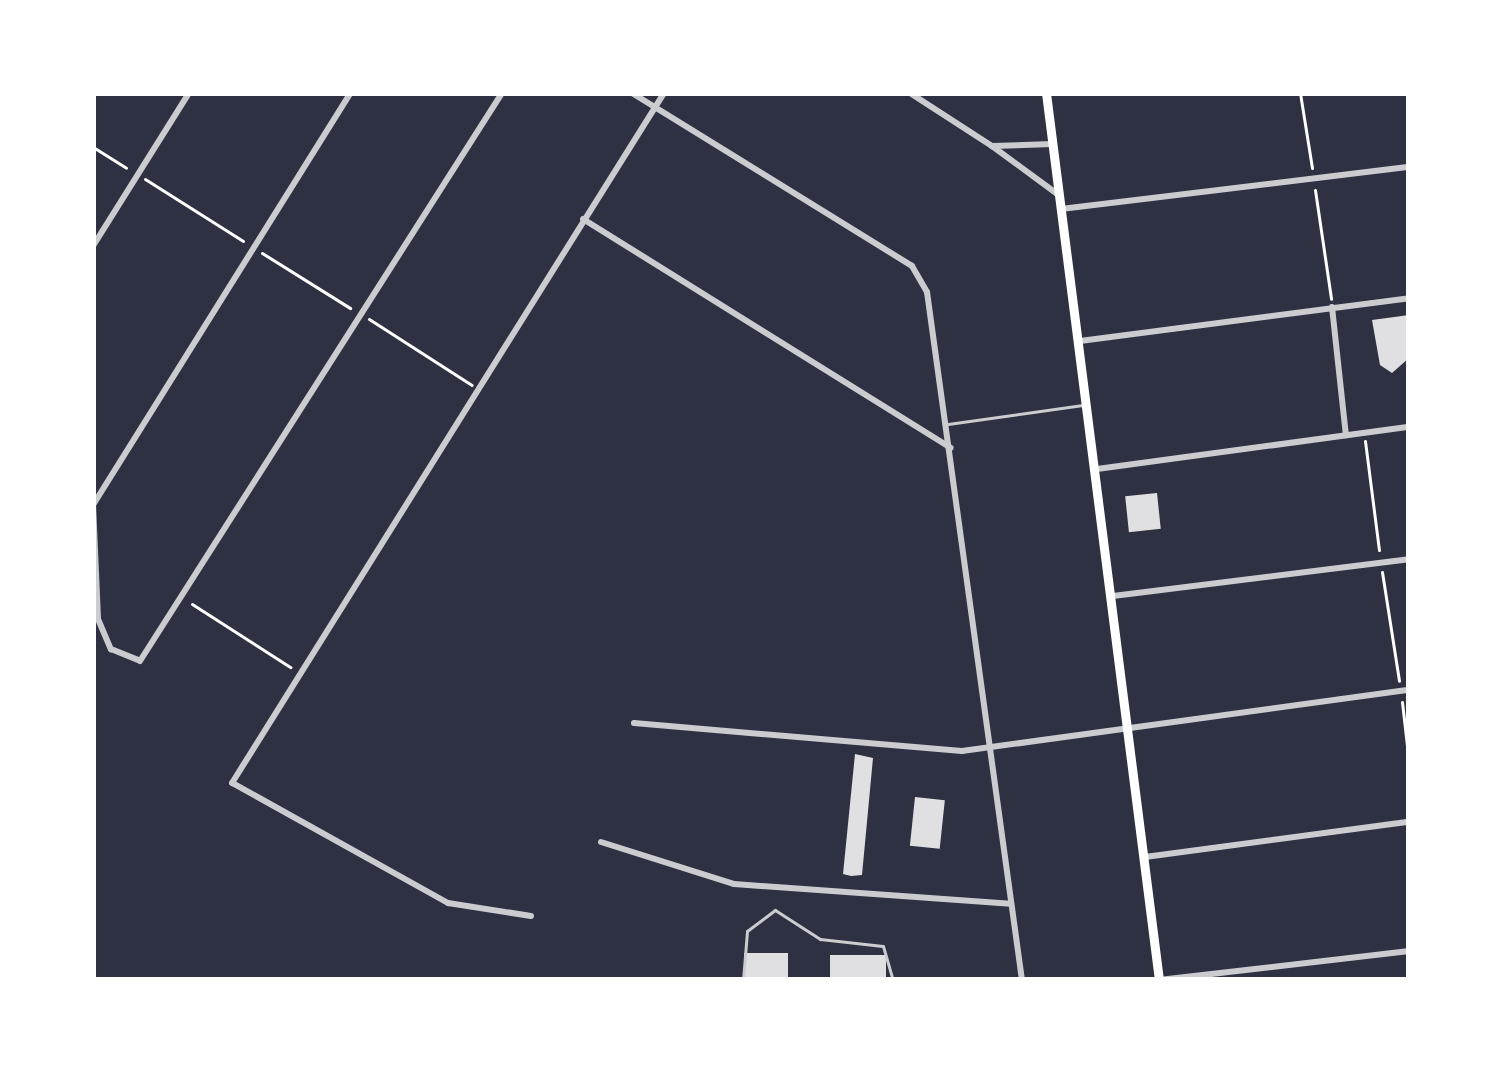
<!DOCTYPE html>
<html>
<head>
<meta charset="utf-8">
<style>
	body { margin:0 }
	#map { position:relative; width:1502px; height:1073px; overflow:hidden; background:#2d3142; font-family:"IBM Plex Sans",sans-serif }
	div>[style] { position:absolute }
	.building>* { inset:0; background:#e0e0e3; transform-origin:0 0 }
	.path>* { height:3px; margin:-1.5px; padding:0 1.5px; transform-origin:1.5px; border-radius:1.5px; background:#fff }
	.service>* { height:3px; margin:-1.5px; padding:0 1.5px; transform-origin:1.5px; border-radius:1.5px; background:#caccd0 }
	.minor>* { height:6px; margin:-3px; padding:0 3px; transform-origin:3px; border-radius:3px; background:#caccd0 }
	.secondary>* { height:9px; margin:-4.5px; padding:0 4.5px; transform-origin:4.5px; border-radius:4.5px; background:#fff }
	span { translate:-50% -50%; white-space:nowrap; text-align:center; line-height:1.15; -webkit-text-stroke:12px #fff; paint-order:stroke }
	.frame { position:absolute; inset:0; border:96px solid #fff; pointer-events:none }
</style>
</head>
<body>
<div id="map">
	<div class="building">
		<div style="clip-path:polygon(1409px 315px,1409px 358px,1392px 373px,1380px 365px,1372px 320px)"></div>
		<div style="left:1157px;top:493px;width:36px;height:32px;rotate:84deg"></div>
		<div style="clip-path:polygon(855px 754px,873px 758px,862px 875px,851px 876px,843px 874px)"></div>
		<div style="left:915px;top:797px;width:30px;height:49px;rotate:6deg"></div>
		<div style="left:788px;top:953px;width:27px;height:44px;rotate:90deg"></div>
		<div style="left:886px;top:955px;width:25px;height:56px;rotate:90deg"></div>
	</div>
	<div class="path">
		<div style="left:1300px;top:93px;width:76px;rotate:80.9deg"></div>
		<div style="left:93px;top:147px;width:39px;rotate:32deg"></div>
		<div style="left:145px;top:179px;width:116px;rotate:32.3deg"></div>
		<div style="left:1315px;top:190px;width:110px;rotate:81.6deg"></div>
		<div style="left:262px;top:253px;width:104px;rotate:32deg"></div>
		<div style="left:369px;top:319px;width:122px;rotate:32.7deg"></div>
		<div style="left:1365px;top:441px;width:110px;rotate:82.7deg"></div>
		<div style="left:1382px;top:572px;width:110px;rotate:81.1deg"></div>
		<div style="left:192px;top:604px;width:117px;rotate:32.7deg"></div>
		<div style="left:1402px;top:702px;width:61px;rotate:83.5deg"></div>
	</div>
	<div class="service">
		<div style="left:948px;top:424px;width:136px;rotate:-8deg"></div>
		<div style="left:743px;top:980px;width:49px;rotate:-85.3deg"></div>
		<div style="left:747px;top:931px;width:35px;rotate:-37deg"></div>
		<div style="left:775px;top:910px;width:54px;rotate:32.8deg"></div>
		<div style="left:820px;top:939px;width:63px;rotate:6.3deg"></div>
		<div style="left:883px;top:946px;width:35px;rotate:74deg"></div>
	</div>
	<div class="minor">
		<div style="left:632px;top:93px;width:329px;rotate:31.7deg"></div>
		<div style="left:912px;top:266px;width:30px;rotate:60deg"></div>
		<div style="left:927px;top:292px;width:695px;rotate:82.14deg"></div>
		<div style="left:910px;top:93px;width:98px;rotate:32.9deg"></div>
		<div style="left:1053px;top:144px;width:61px;rotate:178.1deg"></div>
		<div style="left:992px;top:146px;width:84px;rotate:36.3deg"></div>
		<div style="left:1061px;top:209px;width:351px;rotate:-6.9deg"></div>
		<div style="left:583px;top:219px;width:433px;rotate:31.9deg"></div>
		<div style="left:93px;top:246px;width:181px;rotate:-57.9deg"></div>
		<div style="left:1332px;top:307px;width:129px;rotate:83.8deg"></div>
		<div style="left:1080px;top:341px;width:332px;rotate:-7.4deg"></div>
		<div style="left:1097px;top:469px;width:315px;rotate:-7.7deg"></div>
		<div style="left:93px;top:504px;width:115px;rotate:87.5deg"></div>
		<div style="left:98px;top:619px;width:33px;rotate:67deg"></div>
		<div style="left:111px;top:649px;width:31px;rotate:22deg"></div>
		<div style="left:140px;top:661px;width:674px;rotate:-57.49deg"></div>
		<div style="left:93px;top:505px;width:486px;rotate:-58deg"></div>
		<div style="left:1113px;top:596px;width:298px;rotate:-7.1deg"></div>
		<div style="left:634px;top:723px;width:329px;rotate:4.9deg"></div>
		<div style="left:962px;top:751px;width:451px;rotate:-7.8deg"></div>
		<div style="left:601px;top:842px;width:139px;rotate:17.5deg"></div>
		<div style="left:734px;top:884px;width:277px;rotate:4.1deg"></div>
		<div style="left:1145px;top:857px;width:266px;rotate:-7.6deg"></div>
		<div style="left:531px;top:916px;width:84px;rotate:-171.1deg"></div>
		<div style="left:448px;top:903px;width:247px;rotate:-150.9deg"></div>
		<div style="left:232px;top:783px;width:814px;rotate:-57.95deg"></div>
		<div style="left:1159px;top:980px;width:252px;rotate:-6.6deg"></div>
	</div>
	<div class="secondary">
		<div style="left:1046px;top:93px;width:894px;rotate:82.74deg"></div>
	</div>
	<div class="frame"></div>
</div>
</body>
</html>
